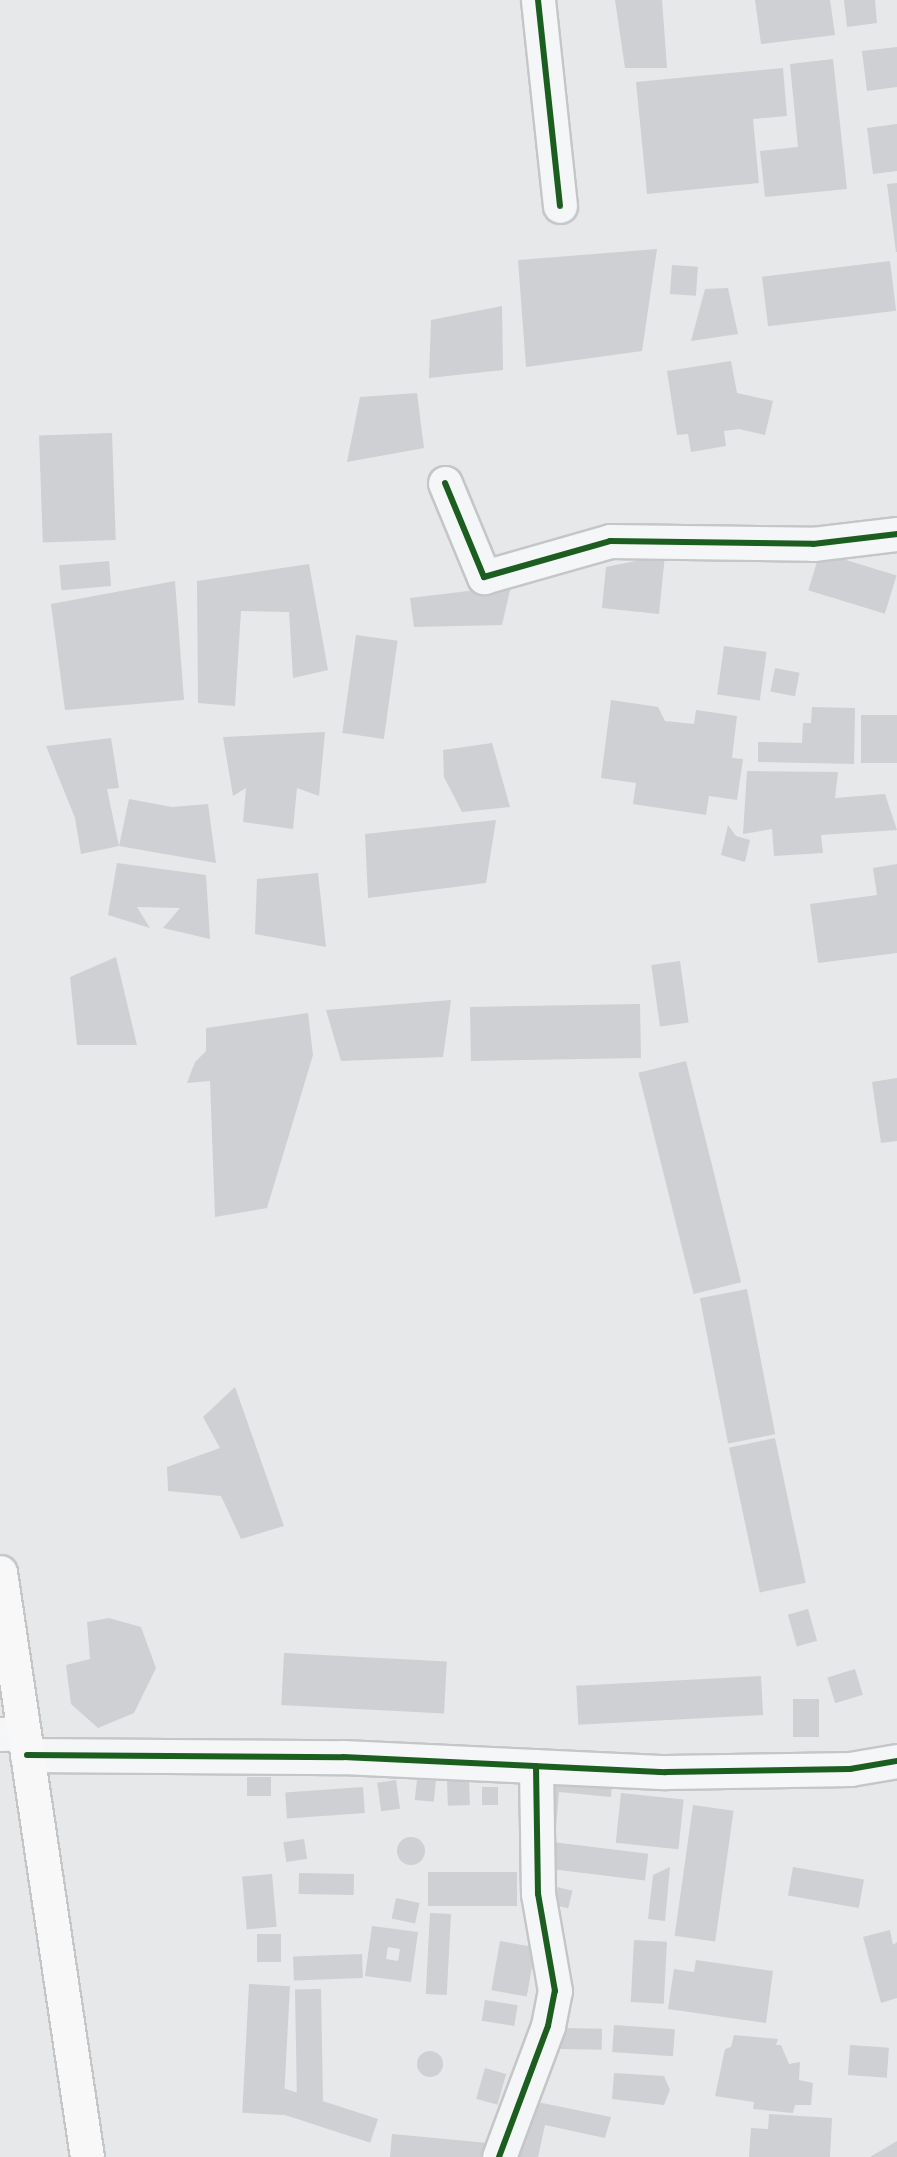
<!DOCTYPE html>
<html>
<head>
<meta charset="utf-8">
<style>
	body { margin:0 }
	#map { position:relative; width:897px; height:2157px; overflow:hidden; background:#e6e8ea; font-family:"PT Sans",sans-serif }
	div>[style] { position:absolute }
	.building>* { inset:0; background:#ced0d3; transform-origin:0 0 }
	.round { border-radius:50% }
	.roads { filter:drop-shadow(2px 0 #c4c6c8) drop-shadow(-2px 0 #c4c6c8) drop-shadow(0 2px #c4c6c8) drop-shadow(0 -2px #c4c6c8) }
	.minor>* { height:33px; margin:-16.5px; padding:0 16.5px; transform-origin:16.5px; border-radius:16.5px; background:#f5f6f7 }
	.highway>* { height:33px; margin:-16.5px; padding:0 16.5px; transform-origin:16.5px; border-radius:16.5px; background:#f8f8f8 }
	.cycleway>* { height:6px; margin:-3px; padding:0 3px; transform-origin:3px; border-radius:3px; background:#1b5e20 }
	span { translate:-50% -50%; white-space:nowrap; text-align:center; line-height:1.15; -webkit-text-stroke:6px #f4f6f9; paint-order:stroke }
</style>
</head>
<body>
<div id="map">
	<div class="building">
		<div style="clip-path:polygon(615px 0,662px 0,667px 68px,625px 68px)"></div>
		<div style="clip-path:polygon(755px 0,830px 0,835px 35px,761px 44px)"></div>
		<div style="clip-path:polygon(844px 0,875px 0,877px 23px,847px 27px)"></div>
		<div style="clip-path:polygon(897px 47px,897px 87px,867px 91px,862px 51px)"></div>
		<div style="clip-path:polygon(833px 59px,847px 189px,765px 197px,760px 151px,798px 147px,790px 64px)"></div>
		<div style="clip-path:polygon(783px 68px,787px 116px,753px 119px,759px 183px,647px 194px,636px 82px)"></div>
		<div style="clip-path:polygon(897px 124px,897px 171px,873px 174px,867px 128px)"></div>
		<div style="clip-path:polygon(897px 183px,897px 252px,896px 252px,887px 184px)"></div>
		<div style="clip-path:polygon(657px 249px,642px 351px,526px 367px,518px 260px)"></div>
		<div style="left:890px;top:261px;width:50px;height:129px;rotate:83deg"></div>
		<div style="left:672px;top:265px;width:26px;height:29px;rotate:4deg"></div>
		<div style="clip-path:polygon(728px 288px,738px 334px,691px 341px,705px 289px)"></div>
		<div style="clip-path:polygon(502px 306px,503px 370px,429px 378px,431px 320px)"></div>
		<div style="clip-path:polygon(731px 361px,737px 393px,773px 401px,765px 435px,739px 429px,724px 431px,726px 446px,691px 452px,688px 434px,677px 435px,667px 371px)"></div>
		<div style="clip-path:polygon(417px 393px,424px 448px,347px 462px,360px 397px)"></div>
		<div style="left:112px;top:433px;width:107px;height:73px;rotate:88deg"></div>
		<div style="left:820px;top:552px;width:80px;height:40px;rotate:17deg"></div>
		<div style="clip-path:polygon(665px 555px,659px 614px,602px 608px,606px 567px)"></div>
		<div style="left:109px;top:561px;width:25px;height:50px;rotate:85deg"></div>
		<div style="clip-path:polygon(309px 564px,328px 670px,293px 678px,289px 612px,241px 611px,235px 706px,198px 703px,197px 581px)"></div>
		<div style="clip-path:polygon(175px 581px,184px 700px,65px 710px,51px 604px)"></div>
		<div style="clip-path:polygon(511px 586px,502px 625px,414px 627px,410px 598px)"></div>
		<div style="left:356px;top:635px;width:42px;height:99px;rotate:8deg"></div>
		<div style="left:724px;top:646px;width:43px;height:49px;rotate:8deg"></div>
		<div style="left:775px;top:668px;width:25px;height:24px;rotate:11deg"></div>
		<div style="clip-path:polygon(611px 700px,658px 707px,665px 721px,694px 724px,696px 710px,737px 716px,732px 758px,743px 759px,737px 800px,709px 796px,706px 815px,633px 804px,636px 783px,601px 778px)"></div>
		<div style="clip-path:polygon(812px 707px,855px 708px,854px 764px,758px 762px,758px 742px,802px 743px,803px 723px,811px 723px)"></div>
		<div style="left:897px;top:715px;width:48px;height:36px;rotate:90deg"></div>
		<div style="clip-path:polygon(325px 732px,319px 796px,297px 788px,293px 829px,243px 822px,246px 788px,233px 796px,223px 737px)"></div>
		<div style="clip-path:polygon(111px 738px,119px 788px,107px 789px,119px 846px,81px 854px,75px 818px,46px 746px)"></div>
		<div style="clip-path:polygon(492px 743px,510px 807px,462px 812px,444px 777px,443px 750px)"></div>
		<div style="clip-path:polygon(747px 771px,838px 772px,835px 798px,885px 794px,897px 830px,821px 835px,823px 853px,774px 856px,772px 829px,743px 834px)"></div>
		<div style="clip-path:polygon(129px 799px,172px 807px,208px 804px,216px 863px,119px 846px)"></div>
		<div style="clip-path:polygon(496px 820px,486px 883px,368px 898px,365px 834px)"></div>
		<div style="clip-path:polygon(728px 825px,736px 836px,750px 840px,745px 862px,721px 855px)"></div>
		<div style="clip-path:polygon(117px 863px,206px 875px,210px 939px,163px 928px,180px 908px,137px 907px,150px 928px,108px 915px)"></div>
		<div style="clip-path:polygon(897px 864px,897px 953px,818px 963px,810px 904px,877px 895px,873px 868px)"></div>
		<div style="clip-path:polygon(318px 873px,326px 947px,255px 934px,257px 879px)"></div>
		<div style="clip-path:polygon(116px 957px,137px 1045px,77px 1045px,70px 977px)"></div>
		<div style="left:680px;top:961px;width:62px;height:29px;rotate:82deg"></div>
		<div style="clip-path:polygon(451px 1000px,443px 1057px,341px 1061px,326px 1010px)"></div>
		<div style="left:640px;top:1004px;width:54px;height:170px;rotate:89deg"></div>
		<div style="clip-path:polygon(308px 1013px,313px 1055px,267px 1208px,215px 1217px,210px 1081px,187px 1083px,195px 1062px,206px 1051px,206px 1028px)"></div>
		<div style="left:686px;top:1061px;width:228px;height:49px;rotate:76deg"></div>
		<div style="clip-path:polygon(897px 1078px,897px 1141px,881px 1143px,872px 1082px)"></div>
		<div style="left:747px;top:1289px;width:148px;height:48px;rotate:79deg"></div>
		<div style="clip-path:polygon(235px 1387px,284px 1526px,241px 1539px,221px 1496px,168px 1491px,167px 1467px,220px 1448px,203px 1417px)"></div>
		<div style="left:775px;top:1438px;width:148px;height:47px;rotate:78deg"></div>
		<div style="left:808px;top:1609px;width:33px;height:21px;rotate:74deg"></div>
		<div style="clip-path:polygon(109px 1618px,141px 1627px,156px 1668px,134px 1713px,98px 1728px,71px 1704px,66px 1665px,90px 1659px,87px 1622px)"></div>
		<div style="left:284px;top:1653px;width:163px;height:52px;rotate:3deg"></div>
		<div style="left:855px;top:1669px;width:27px;height:29px;rotate:73deg"></div>
		<div style="left:761px;top:1676px;width:39px;height:185px;rotate:87deg"></div>
		<div style="left:793px;top:1699px;width:26px;height:38px"></div>
		<div style="left:247px;top:1777px;width:24px;height:19px"></div>
		<div style="clip-path:polygon(550px 1778px,612px 1784px,611px 1797px,559px 1792px,556px 1828px,545px 1827px)"></div>
		<div style="left:417px;top:1779px;width:19px;height:21px;rotate:6deg"></div>
		<div style="left:396px;top:1780px;width:29px;height:19px;rotate:82deg"></div>
		<div style="left:469px;top:1780px;width:25px;height:22px;rotate:88deg"></div>
		<div style="left:363px;top:1787px;width:26px;height:78px;rotate:86deg"></div>
		<div style="left:482px;top:1787px;width:16px;height:18px"></div>
		<div style="left:621px;top:1793px;width:63px;height:50px;rotate:6deg"></div>
		<div style="left:693px;top:1805px;width:41px;height:132px;rotate:8deg"></div>
		<div class="round" style="left:397px;top:1837px;width:28px;height:28px"></div>
		<div style="left:304px;top:1839px;width:20px;height:21px;rotate:81deg"></div>
		<div style="left:552px;top:1842px;width:97px;height:27px;rotate:7deg"></div>
		<div style="clip-path:polygon(670px 1867px,665px 1921px,648px 1919px,653px 1875px)"></div>
		<div style="left:793px;top:1867px;width:72px;height:29px;rotate:10deg"></div>
		<div style="left:428px;top:1872px;width:89px;height:34px"></div>
		<div style="left:299px;top:1873px;width:55px;height:21px;rotate:1deg"></div>
		<div style="left:272px;top:1874px;width:53px;height:30px;rotate:85deg"></div>
		<div style="left:557px;top:1887px;width:16px;height:18px;rotate:14deg"></div>
		<div style="left:396px;top:1898px;width:24px;height:21px;rotate:12deg"></div>
		<div style="left:430px;top:1913px;width:21px;height:81px;rotate:3deg"></div>
		<div style="clip-path:polygon(evenodd,372px 1926px,418px 1932px,411px 1982px,365px 1976px,372px 1926px,388px 1947px,400px 1949px,398px 1961px,386px 1959px,388px 1947px)"></div>
		<div style="clip-path:polygon(890px 1930px,893px 1945px,897px 1942px,897px 1998px,881px 2003px,863px 1937px)"></div>
		<div style="left:257px;top:1934px;width:24px;height:28px"></div>
		<div style="left:634px;top:1940px;width:33px;height:62px;rotate:3deg"></div>
		<div style="left:500px;top:1941px;width:36px;height:50px;rotate:10deg"></div>
		<div style="left:362px;top:1954px;width:24px;height:69px;rotate:88deg"></div>
		<div style="clip-path:polygon(696px 1960px,773px 1971px,766px 2023px,668px 2009px,674px 1969px,694px 1972px)"></div>
		<div style="left:249px;top:1984px;width:41px;height:129px;rotate:3deg"></div>
		<div style="left:321px;top:1989px;width:120px;height:26px;rotate:89deg"></div>
		<div style="left:485px;top:2000px;width:33px;height:21px;rotate:9deg"></div>
		<div style="left:614px;top:2025px;width:61px;height:27px;rotate:4deg"></div>
		<div style="left:561px;top:2028px;width:41px;height:21px;rotate:1deg"></div>
		<div style="clip-path:polygon(734px 2035px,778px 2039px,776px 2045px,781px 2045px,789px 2064px,800px 2062px,799px 2080px,813px 2083px,811px 2105px,795px 2105px,793px 2113px,753px 2109px,754px 2102px,715px 2096px,725px 2049px,731px 2047px)"></div>
		<div style="left:850px;top:2045px;width:39px;height:30px;rotate:4deg"></div>
		<div class="round" style="left:417px;top:2051px;width:26px;height:26px"></div>
		<div style="left:485px;top:2068px;width:22px;height:32px;rotate:16deg"></div>
		<div style="clip-path:polygon(614px 2073px,664px 2076px,670px 2090px,664px 2105px,612px 2099px)"></div>
		<div style="clip-path:polygon(532px 2101px,611px 2117px,605px 2138px,545px 2125px,538px 2157px,516px 2157px)"></div>
		<div style="clip-path:polygon(769px 2114px,832px 2118px,830px 2157px,749px 2157px,751px 2128px,768px 2129px)"></div>
		<div style="left:378px;top:2119px;width:25px;height:105px;rotate:108deg"></div>
		<div style="clip-path:polygon(392px 2134px,488px 2143px,487px 2157px,390px 2157px)"></div>
		<div style="clip-path:polygon(897px 2141px,897px 2157px,870px 2157px)"></div>
	</div>
	<div class="roads">
		<div class="minor">
			<div style="left:538px;top:0;width:207px;rotate:83.9deg"></div>
			<div style="left:445px;top:483px;width:102px;rotate:67.5deg"></div>
			<div style="left:484px;top:577px;width:131px;rotate:-15.9deg"></div>
			<div style="left:610px;top:541px;width:203px;rotate:0.8deg"></div>
			<div style="left:813px;top:544px;width:85px;rotate:-6.8deg"></div>
			<div style="left:0;top:1734px;width:24px;rotate:-2deg"></div>
			<div style="left:27px;top:1755px;width:316px;rotate:0.4deg"></div>
			<div style="left:343px;top:1757px;width:323px;rotate:2.7deg"></div>
			<div style="left:666px;top:1772px;width:184px;rotate:-0.9deg"></div>
			<div style="left:850px;top:1769px;width:48px;rotate:-9.7deg"></div>
			<div style="left:499px;top:2157px;width:140px;rotate:-69.5deg"></div>
			<div style="left:548px;top:2026px;width:36px;rotate:-79deg"></div>
			<div style="left:555px;top:1991px;width:98px;rotate:-99.9deg"></div>
			<div style="left:538px;top:1894px;width:128px;rotate:-90.9deg"></div>
		</div>
		<div class="highway">
			<div style="left:0;top:1572px;width:591px;rotate:81.54deg"></div>
		</div>
	</div>
	<div class="cycleway">
		<div style="left:538px;top:0;width:207px;rotate:83.9deg"></div>
		<div style="left:445px;top:483px;width:102px;rotate:67.5deg"></div>
		<div style="left:484px;top:577px;width:131px;rotate:-15.9deg"></div>
		<div style="left:610px;top:541px;width:203px;rotate:0.8deg"></div>
		<div style="left:813px;top:544px;width:85px;rotate:-6.8deg"></div>
		<div style="left:27px;top:1755px;width:316px;rotate:0.4deg"></div>
		<div style="left:343px;top:1757px;width:323px;rotate:2.7deg"></div>
		<div style="left:666px;top:1772px;width:184px;rotate:-0.9deg"></div>
		<div style="left:850px;top:1769px;width:48px;rotate:-9.7deg"></div>
		<div style="left:499px;top:2157px;width:140px;rotate:-69.5deg"></div>
		<div style="left:548px;top:2026px;width:36px;rotate:-79deg"></div>
		<div style="left:555px;top:1991px;width:98px;rotate:-99.9deg"></div>
		<div style="left:538px;top:1894px;width:128px;rotate:-90.9deg"></div>
	</div>
</div>
</body>
</html>
